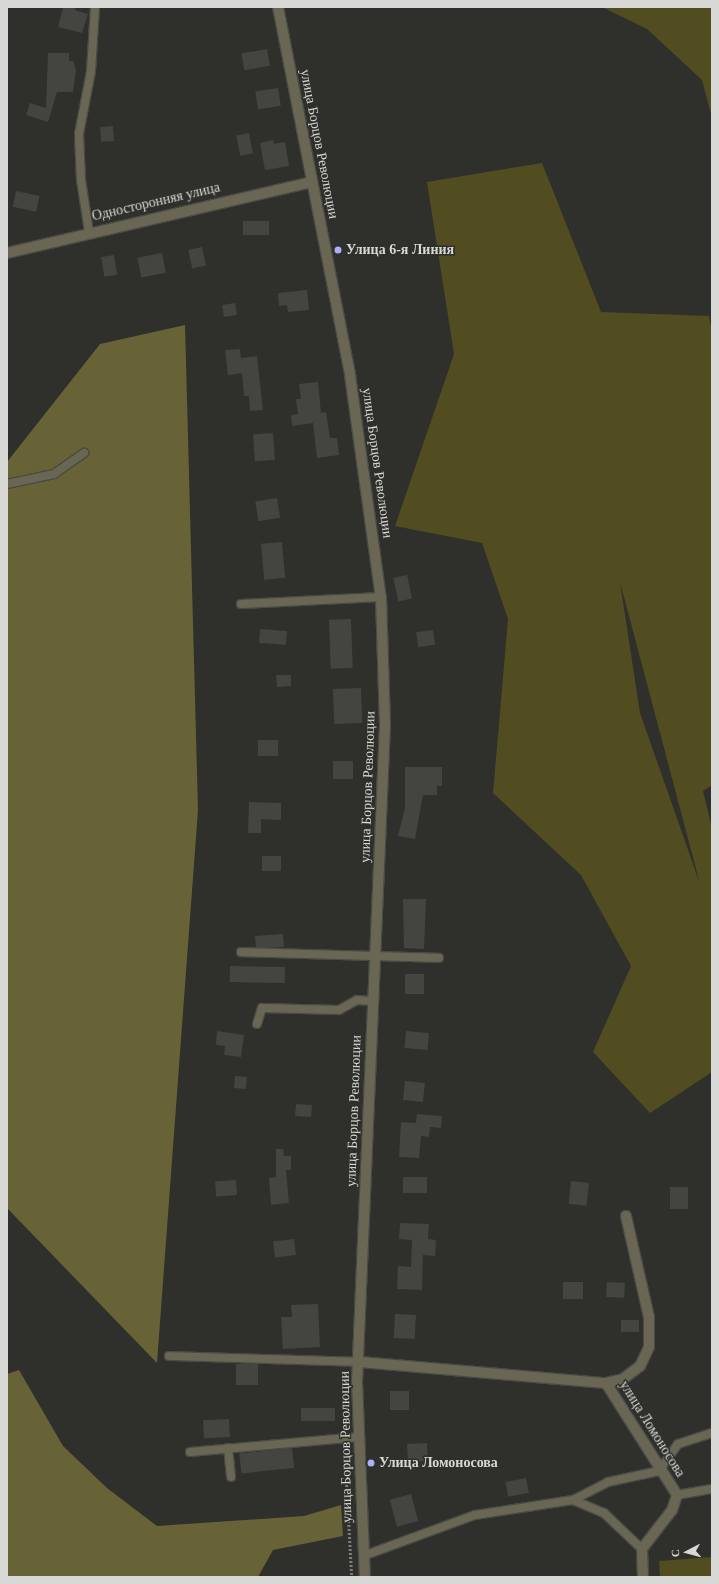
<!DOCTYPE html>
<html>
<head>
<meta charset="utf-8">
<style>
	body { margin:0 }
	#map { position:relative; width:719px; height:1584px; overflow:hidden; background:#2f2f2b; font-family:Georgia,serif }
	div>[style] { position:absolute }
	.green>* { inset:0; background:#514d20 }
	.forest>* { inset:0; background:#676336 }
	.building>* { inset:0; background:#444440; transform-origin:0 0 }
	.path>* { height:2.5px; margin-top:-1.25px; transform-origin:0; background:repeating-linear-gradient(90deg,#7e7e7b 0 2px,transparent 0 4px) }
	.roads { filter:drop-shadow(1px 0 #4a4a46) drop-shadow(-1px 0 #4a4a46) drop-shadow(0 1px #4a4a46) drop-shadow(0 -1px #4a4a46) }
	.service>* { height:8px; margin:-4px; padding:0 4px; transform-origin:4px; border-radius:4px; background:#696754 }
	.minor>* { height:10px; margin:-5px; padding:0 5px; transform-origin:5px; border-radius:5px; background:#696754 }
	.dots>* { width:11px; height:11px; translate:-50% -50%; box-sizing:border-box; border:2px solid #2f2f2b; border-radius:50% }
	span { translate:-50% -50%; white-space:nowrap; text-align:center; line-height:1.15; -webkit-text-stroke:3px #2f2f2b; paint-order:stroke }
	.street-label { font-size:14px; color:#d8d8d6 }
	.poi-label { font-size:14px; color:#d8d8d6; font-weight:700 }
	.left { translate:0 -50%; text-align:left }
	.frame { position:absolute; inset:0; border:8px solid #d8d8d6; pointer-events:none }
	.north { position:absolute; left:667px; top:1532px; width:40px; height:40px; -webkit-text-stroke:3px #2f2f2b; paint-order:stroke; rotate:264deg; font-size:11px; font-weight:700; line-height:16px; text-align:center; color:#d8d8d6 }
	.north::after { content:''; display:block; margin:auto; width:14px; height:18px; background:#d8d8d6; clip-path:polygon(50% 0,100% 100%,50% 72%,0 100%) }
</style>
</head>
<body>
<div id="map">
	<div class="green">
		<div style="clip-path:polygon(602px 7px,712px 7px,712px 118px,702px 80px,647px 29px)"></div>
		<div style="clip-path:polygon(evenodd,542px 163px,601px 312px,709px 316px,712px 332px,712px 785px,703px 791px,712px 828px,712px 1072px,650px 1113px,593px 1052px,631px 966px,581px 875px,493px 793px,508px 619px,482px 543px,395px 526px,454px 354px,427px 182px,542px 163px,620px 582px,699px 880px,699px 881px,640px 713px,620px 582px)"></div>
		<div style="clip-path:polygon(712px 1557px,712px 1577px,660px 1577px,659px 1561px)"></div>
	</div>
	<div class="forest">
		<div style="clip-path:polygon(185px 325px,198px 810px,157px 1363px,7px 1208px,7px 462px,100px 344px)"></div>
		<div style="clip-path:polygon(19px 1370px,63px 1446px,107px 1488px,157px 1526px,304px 1516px,341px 1505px,343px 1536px,273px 1550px,258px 1577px,7px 1577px,7px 1374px)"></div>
	</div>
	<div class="building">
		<div style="clip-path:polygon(63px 7px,76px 7px,75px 10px,88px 14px,82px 33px,58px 27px)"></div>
		<div style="left:267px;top:49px;width:17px;height:26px;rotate:80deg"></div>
		<div style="clip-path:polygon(48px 53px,69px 53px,69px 61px,73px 61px,76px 70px,73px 92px,57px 92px,48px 122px,26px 115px,30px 103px,46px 108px)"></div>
		<div style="left:278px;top:88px;width:18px;height:23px;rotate:81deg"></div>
		<div style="left:113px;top:126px;width:15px;height:13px;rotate:86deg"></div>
		<div style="left:249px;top:133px;width:21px;height:13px;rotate:79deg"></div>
		<div style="clip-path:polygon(273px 140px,274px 144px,285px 142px,289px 166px,265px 170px,260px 143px)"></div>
		<div style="left:16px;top:191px;width:24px;height:16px;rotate:12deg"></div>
		<div style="left:269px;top:221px;width:14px;height:26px;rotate:90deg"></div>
		<div style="left:202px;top:247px;width:19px;height:14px;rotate:78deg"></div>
		<div style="left:162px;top:253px;width:20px;height:25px;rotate:79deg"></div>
		<div style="left:114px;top:255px;width:20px;height:13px;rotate:81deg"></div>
		<div style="clip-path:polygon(307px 290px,309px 310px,288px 312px,287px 305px,279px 306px,278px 293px)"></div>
		<div style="left:235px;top:303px;width:12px;height:13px;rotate:81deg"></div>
		<div style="clip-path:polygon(240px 349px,241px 358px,257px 356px,263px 410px,250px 411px,249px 396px,244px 396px,242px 373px,228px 375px,225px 350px)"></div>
		<div style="clip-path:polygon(318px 382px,321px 413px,326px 412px,330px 438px,337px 438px,339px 455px,317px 458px,313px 423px,292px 426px,291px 415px,298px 414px,296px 399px,301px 399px,299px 384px)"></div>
		<div style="left:273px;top:433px;width:27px;height:20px;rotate:86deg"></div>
		<div style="left:277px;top:498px;width:20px;height:22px;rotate:81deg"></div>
		<div style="left:282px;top:542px;width:36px;height:21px;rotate:85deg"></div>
		<div style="left:407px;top:575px;width:24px;height:14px;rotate:78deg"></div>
		<div style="left:351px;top:619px;width:49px;height:22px;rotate:88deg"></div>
		<div style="left:260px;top:629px;width:27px;height:14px;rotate:4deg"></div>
		<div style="left:433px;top:630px;width:15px;height:17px;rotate:82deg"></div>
		<div style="clip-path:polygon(276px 675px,291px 675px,291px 686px,277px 687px)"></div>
		<div style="left:361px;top:688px;width:35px;height:28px;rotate:88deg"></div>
		<div style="left:258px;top:740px;width:20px;height:16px"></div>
		<div style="left:333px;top:761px;width:20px;height:18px"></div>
		<div style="clip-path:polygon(405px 767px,442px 767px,442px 786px,437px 786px,437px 795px,423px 795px,415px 839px,398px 836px,405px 808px)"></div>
		<div style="clip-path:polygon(249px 802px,281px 803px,281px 820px,261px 819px,261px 833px,248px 833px)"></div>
		<div style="left:262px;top:856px;width:19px;height:15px"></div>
		<div style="clip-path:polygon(403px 899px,426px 899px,424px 949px,404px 948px)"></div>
		<div style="left:283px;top:934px;width:13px;height:28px;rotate:86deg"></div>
		<div style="left:230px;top:966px;width:55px;height:16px;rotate:1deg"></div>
		<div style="left:405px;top:974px;width:19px;height:20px"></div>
		<div style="clip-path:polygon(217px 1031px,244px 1035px,241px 1057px,224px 1055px,225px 1046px,216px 1045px)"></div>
		<div style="left:406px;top:1031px;width:23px;height:17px;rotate:5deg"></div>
		<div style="left:235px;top:1076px;width:12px;height:12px;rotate:5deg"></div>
		<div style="left:405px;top:1081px;width:20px;height:19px;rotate:6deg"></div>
		<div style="left:296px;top:1104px;width:16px;height:12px;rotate:4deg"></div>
		<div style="clip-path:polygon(417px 1114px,442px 1116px,441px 1128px,430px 1127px,429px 1137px,421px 1136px,419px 1158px,399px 1157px,401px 1122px,416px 1123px)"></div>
		<div style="clip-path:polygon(276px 1149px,283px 1149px,284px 1156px,291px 1156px,291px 1170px,286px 1170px,289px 1203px,271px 1205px,269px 1178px,276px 1177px)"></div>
		<div style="left:427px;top:1177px;width:16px;height:24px;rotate:90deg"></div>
		<div style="left:236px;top:1180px;width:15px;height:21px;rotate:86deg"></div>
		<div style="left:571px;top:1181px;width:18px;height:23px;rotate:6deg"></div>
		<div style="left:670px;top:1187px;width:18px;height:22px"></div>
		<div style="clip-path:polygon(400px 1223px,429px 1224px,428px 1239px,436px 1240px,435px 1256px,423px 1255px,422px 1290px,397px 1289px,398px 1266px,411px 1267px,412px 1240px,399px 1239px)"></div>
		<div style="left:294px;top:1239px;width:16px;height:21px;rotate:83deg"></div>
		<div style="left:563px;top:1282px;width:20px;height:17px"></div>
		<div style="left:607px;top:1282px;width:18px;height:15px;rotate:3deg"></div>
		<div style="clip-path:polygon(318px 1304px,320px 1347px,283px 1349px,281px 1317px,292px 1317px,291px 1305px)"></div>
		<div style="left:395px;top:1314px;width:21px;height:24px;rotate:3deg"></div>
		<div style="left:621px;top:1320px;width:18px;height:12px"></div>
		<div style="left:236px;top:1364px;width:22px;height:21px"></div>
		<div style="left:390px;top:1391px;width:19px;height:19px"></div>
		<div style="left:301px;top:1408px;width:34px;height:13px"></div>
		<div style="left:229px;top:1419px;width:18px;height:26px;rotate:87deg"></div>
		<div style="left:427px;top:1443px;width:18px;height:20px;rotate:87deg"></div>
		<div style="left:292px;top:1448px;width:20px;height:53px;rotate:84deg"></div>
		<div style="left:526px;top:1478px;width:15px;height:21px;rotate:79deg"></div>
		<div style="left:411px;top:1494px;width:28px;height:22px;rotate:75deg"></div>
	</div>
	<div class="path">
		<div style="left:345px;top:1428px;width:11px;rotate:-90deg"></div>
		<div style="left:345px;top:1449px;width:128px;rotate:86.9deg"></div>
	</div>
	<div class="roads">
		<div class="service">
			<div style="left:89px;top:232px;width:53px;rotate:-98.7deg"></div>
			<div style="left:81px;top:180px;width:46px;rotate:-92.5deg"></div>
			<div style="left:79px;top:134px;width:64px;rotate:-79.2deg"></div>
			<div style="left:91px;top:71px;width:64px;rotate:-86.4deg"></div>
			<div style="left:7px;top:484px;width:48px;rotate:-12deg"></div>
			<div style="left:54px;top:474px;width:37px;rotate:-35deg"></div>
			<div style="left:241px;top:604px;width:140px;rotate:-2.9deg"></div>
			<div style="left:241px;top:952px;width:198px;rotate:1.7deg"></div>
			<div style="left:257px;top:1024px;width:17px;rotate:-73deg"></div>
			<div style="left:262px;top:1008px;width:77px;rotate:1.5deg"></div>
			<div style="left:339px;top:1010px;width:21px;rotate:-29deg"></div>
			<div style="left:357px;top:1000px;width:16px;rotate:4deg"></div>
			<div style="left:169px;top:1356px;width:190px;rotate:1.8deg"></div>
			<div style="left:228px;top:1448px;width:29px;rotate:84deg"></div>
			<div style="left:190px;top:1452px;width:169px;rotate:-5.1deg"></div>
			<div style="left:677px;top:1495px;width:36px;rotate:-10deg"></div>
			<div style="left:573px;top:1500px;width:34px;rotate:23deg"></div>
			<div style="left:604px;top:1513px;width:52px;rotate:43.5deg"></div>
			<div style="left:363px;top:1556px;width:119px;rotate:-20.1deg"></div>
			<div style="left:475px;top:1515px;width:99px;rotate:-8.7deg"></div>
			<div style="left:573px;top:1500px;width:39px;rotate:-27deg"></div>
			<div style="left:608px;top:1482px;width:52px;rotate:-12.2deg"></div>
			<div style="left:659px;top:1471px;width:33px;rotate:-55deg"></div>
			<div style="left:678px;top:1444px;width:36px;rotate:-18deg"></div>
		</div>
		<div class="minor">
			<div style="left:278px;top:7px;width:375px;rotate:78.9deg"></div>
			<div style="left:350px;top:375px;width:224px;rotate:82.1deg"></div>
			<div style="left:381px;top:597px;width:128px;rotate:88.2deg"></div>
			<div style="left:385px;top:725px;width:657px;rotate:92.44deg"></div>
			<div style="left:357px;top:1381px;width:196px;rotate:87.7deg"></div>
			<div style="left:7px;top:253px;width:313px;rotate:-13.1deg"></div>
			<div style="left:626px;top:1216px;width:104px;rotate:77.2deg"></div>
			<div style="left:649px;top:1317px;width:30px;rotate:90deg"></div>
			<div style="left:649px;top:1347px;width:21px;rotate:115deg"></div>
			<div style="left:640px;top:1366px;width:21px;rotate:143deg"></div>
			<div style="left:623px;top:1379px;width:17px;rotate:167deg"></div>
			<div style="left:606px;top:1383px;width:133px;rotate:57.6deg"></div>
			<div style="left:677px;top:1495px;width:16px;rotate:108deg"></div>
			<div style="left:672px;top:1510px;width:49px;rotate:127.6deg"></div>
			<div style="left:642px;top:1549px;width:28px;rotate:88deg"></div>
			<div style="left:359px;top:1362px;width:248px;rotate:4.9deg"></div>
		</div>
	</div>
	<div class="dots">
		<div style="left:338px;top:250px;background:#afaefa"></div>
		<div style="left:371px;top:1463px;background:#afaefa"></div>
	</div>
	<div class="street-label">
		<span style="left:319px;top:144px;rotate:79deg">улица Борцов Революции</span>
		<span style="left:156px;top:202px;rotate:-13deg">Односторонняя улица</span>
		<span style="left:377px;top:463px;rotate:82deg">улица Борцов Революции</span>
		<span style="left:368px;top:787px;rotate:-88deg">улица Борцов Революции</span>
		<span style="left:354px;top:1111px;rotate:-88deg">улица Борцов Революции</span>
		<span style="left:652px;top:1429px;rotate:58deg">улица Ломоносова</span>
		<span style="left:346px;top:1447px;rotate:-91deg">улица Борцов Революции</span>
	</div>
	<div class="poi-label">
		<span class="left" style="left:346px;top:250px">Улица 6-я Линия</span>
		<span class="left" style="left:379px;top:1463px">Улица Ломоносова</span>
	</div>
	<div class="frame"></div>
	<div class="north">С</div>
</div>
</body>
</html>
